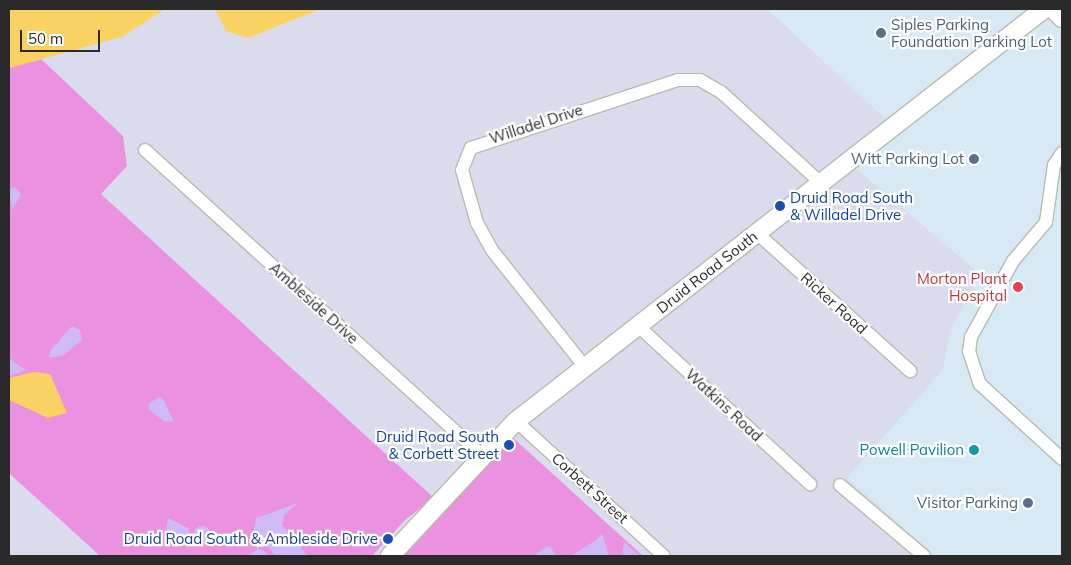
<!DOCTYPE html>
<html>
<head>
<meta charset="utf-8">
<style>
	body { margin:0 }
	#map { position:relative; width:1071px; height:565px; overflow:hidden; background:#dbdbee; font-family:Mulish,sans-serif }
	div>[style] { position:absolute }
	.medical>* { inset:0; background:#d7e9f5 }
	.green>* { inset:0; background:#ea91df }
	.sand>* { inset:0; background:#cdbaf6 }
	.round { border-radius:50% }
	.water>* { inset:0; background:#fad163 }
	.roads { filter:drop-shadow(1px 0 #b7bcab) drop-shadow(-1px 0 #b7bcab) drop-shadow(0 1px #b7bcab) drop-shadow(0 -1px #b7bcab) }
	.street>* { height:12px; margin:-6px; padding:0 6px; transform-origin:6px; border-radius:6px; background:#fff }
	.secondary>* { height:18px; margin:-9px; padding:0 9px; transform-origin:9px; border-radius:9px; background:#fff }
	.dots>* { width:14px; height:14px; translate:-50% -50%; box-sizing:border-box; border:2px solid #fff; border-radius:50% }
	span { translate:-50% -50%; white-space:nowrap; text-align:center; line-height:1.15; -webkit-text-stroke:4.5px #fff; paint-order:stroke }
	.service-label { font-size:15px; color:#4e5e75 }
	.left { translate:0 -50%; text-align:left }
	.right { translate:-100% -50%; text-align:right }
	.street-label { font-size:15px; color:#2a2a2a }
	.transit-label { font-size:15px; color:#164399 }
	.health-label { font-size:15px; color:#be3a42 }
	.culture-label { font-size:15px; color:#0d838f }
	.frame { position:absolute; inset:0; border:10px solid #2a2a2a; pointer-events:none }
	.scale { position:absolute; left:20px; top:30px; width:80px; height:22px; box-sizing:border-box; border:2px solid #2a2a2a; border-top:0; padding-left:6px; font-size:15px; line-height:18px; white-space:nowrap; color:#2a2a2a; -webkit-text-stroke:4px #fff; paint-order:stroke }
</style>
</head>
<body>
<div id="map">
	<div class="medical">
		<div style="clip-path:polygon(767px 9px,1062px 9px,1062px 556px,934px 556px,847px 478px,943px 370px,951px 328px,981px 275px,853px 166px,889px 122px)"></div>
	</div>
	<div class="green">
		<div style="clip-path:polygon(41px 59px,123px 136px,127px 166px,101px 194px,434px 498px,406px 519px,372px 556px,100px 556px,9px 473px,9px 68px)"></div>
		<div style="clip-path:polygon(511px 436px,643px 556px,401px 556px)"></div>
	</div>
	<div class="sand">
		<div style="clip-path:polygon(9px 189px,15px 187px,21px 194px,12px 210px)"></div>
		<div style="clip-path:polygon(72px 326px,80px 330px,82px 340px,64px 355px,49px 358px,50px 351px)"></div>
		<div style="clip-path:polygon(9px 358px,18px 365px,26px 370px,9px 376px)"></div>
		<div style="clip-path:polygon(160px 397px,164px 400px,174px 422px,164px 421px,149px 410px,149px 403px)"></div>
		<div style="clip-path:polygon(298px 503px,284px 515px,282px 525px,308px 556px,275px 556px,268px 546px,252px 540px,256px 518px)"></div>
		<div style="clip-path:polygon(168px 518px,188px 528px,192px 541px,166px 530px)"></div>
		<div class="round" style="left:194px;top:526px;width:16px;height:16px"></div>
		<div style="clip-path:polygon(602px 533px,609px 556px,571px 556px,596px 540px)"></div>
		<div style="clip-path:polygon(624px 542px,640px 556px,622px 556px)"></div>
		<div style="clip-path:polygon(550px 546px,556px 556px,533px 556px,546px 547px)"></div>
		<div style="clip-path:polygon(258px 549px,265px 551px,268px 556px,248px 556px)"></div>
	</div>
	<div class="water">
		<div style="clip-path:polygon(9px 9px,165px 9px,122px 37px,9px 68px)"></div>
		<div style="clip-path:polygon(215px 9px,321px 9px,248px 38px,226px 31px)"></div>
		<div style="clip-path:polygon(34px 372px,50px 374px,67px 413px,48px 418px,9px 400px,9px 378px)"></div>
	</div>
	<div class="roads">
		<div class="street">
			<div style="left:145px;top:150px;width:455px;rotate:42.2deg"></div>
			<div style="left:1062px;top:153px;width:14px;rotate:124deg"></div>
			<div style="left:1054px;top:165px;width:58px;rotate:98deg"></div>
			<div style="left:1046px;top:222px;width:51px;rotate:130.2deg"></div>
			<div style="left:1013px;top:261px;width:87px;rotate:118.9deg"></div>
			<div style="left:971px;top:337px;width:14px;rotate:98deg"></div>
			<div style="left:969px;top:351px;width:35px;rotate:72deg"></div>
			<div style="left:980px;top:384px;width:111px;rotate:42.4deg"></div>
			<div style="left:758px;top:234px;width:205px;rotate:42deg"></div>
			<div style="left:638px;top:326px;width:234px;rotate:42.6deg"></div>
			<div style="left:585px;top:367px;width:149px;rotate:-128.5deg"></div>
			<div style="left:492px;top:250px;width:31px;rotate:-119deg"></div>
			<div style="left:477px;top:223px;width:55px;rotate:-105.8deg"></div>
			<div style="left:462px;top:170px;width:24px;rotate:-68deg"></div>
			<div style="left:471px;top:148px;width:218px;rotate:-18.2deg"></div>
			<div style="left:678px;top:80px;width:22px"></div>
			<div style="left:700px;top:80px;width:24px;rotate:30deg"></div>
			<div style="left:721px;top:92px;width:135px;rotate:42.3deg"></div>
			<div style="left:516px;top:421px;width:200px;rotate:42.4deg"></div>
			<div style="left:840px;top:485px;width:110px;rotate:40.2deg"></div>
		</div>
		<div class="secondary">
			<div style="left:1053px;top:9px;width:13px;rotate:45deg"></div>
			<div style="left:390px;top:556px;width:185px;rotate:-47deg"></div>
			<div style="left:516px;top:421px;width:670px;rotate:-37.97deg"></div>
		</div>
	</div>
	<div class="dots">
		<div style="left:881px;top:33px;background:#5c6f8a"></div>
		<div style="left:974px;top:159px;background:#5c6f8a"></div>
		<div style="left:780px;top:206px;background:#1a4fb4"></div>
		<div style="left:1018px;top:287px;background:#e0444e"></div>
		<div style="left:509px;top:445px;background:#1a4fb4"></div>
		<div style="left:974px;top:450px;background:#0f9aa8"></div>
		<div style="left:1028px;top:503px;background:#5c6f8a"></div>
		<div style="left:388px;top:539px;background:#1a4fb4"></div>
	</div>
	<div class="service-label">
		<span class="left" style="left:891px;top:33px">Siples Parking<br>Foundation Parking Lot</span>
		<span class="right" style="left:964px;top:159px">Witt Parking Lot</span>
		<span class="right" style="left:1018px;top:503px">Visitor Parking</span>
	</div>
	<div class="street-label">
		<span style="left:536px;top:124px;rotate:-18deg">Willadel Drive</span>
		<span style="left:707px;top:272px;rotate:-38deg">Druid Road South</span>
		<span style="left:314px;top:303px;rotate:42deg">Ambleside Drive</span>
		<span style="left:834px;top:303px;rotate:42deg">Ricker Road</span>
		<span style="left:724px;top:405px;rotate:43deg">Watkins Road</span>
		<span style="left:590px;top:488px;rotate:42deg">Corbett Street</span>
	</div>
	<div class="transit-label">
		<span class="left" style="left:790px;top:206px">Druid Road South<br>&amp; Willadel Drive</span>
		<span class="right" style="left:499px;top:445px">Druid Road South<br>&amp; Corbett Street</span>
		<span class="right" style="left:378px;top:539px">Druid Road South &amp; Ambleside Drive</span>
	</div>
	<div class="health-label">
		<span class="right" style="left:1007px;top:287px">Morton Plant<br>Hospital</span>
	</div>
	<div class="culture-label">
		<span class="right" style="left:964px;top:450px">Powell Pavilion</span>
	</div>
	<div class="frame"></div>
	<div class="scale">50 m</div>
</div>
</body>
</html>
